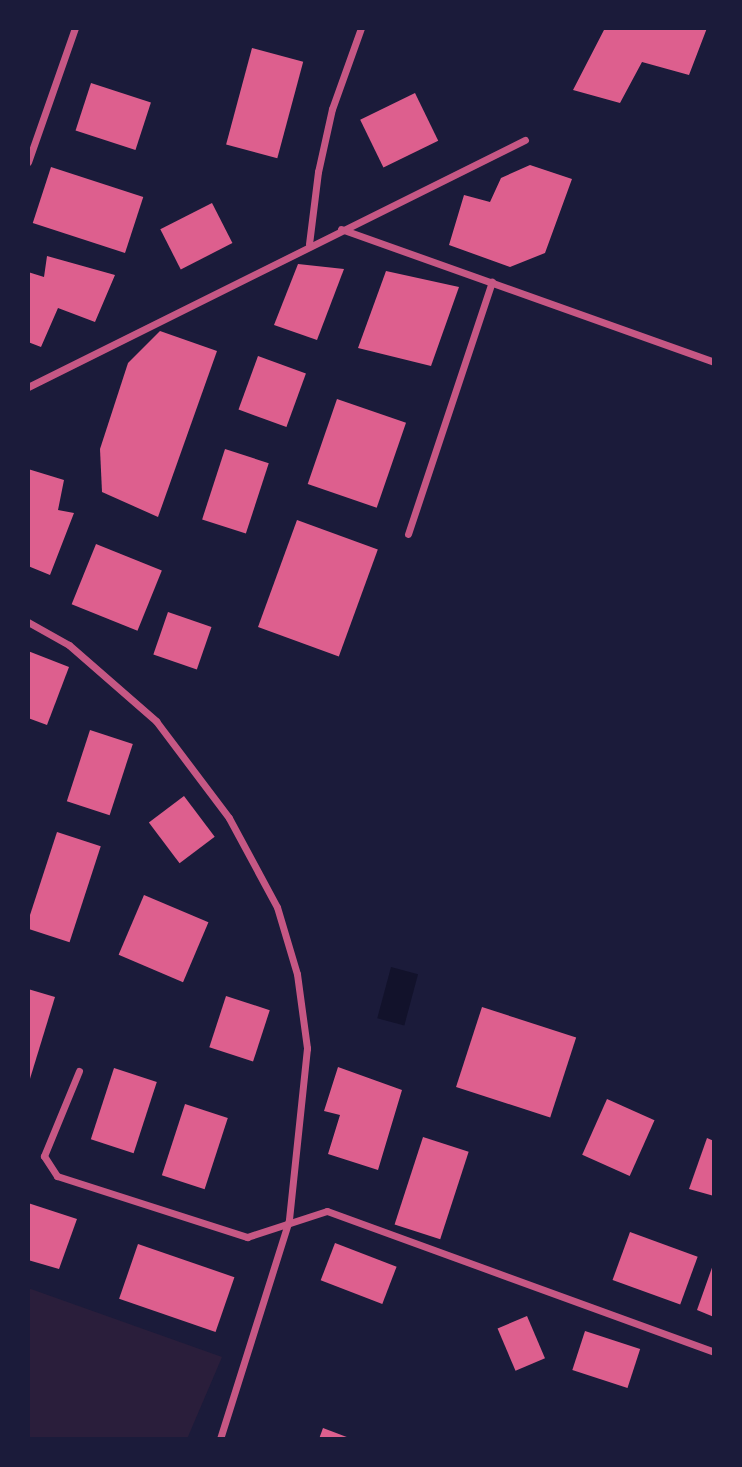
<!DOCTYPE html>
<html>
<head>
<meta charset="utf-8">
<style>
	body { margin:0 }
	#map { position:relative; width:742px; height:1467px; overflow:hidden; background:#1b1b3a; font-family:"Fira Sans Condensed",sans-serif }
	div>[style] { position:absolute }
	.green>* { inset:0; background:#2a1e3b }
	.water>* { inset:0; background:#12122b; transform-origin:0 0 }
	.building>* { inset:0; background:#dd5f8e; transform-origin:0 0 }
	.minor>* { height:7px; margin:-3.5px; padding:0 3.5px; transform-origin:3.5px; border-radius:3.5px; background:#c65784 }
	span { translate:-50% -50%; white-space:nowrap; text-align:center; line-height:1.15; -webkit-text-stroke:5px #1b1b3a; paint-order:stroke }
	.frame { position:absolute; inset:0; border:30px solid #1b1b3a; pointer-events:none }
</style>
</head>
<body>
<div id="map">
	<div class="green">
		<div style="clip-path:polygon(28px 1288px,222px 1357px,187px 1439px,28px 1439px)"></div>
	</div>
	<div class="water">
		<div style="left:391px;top:967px;width:28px;height:53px;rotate:15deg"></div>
	</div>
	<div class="building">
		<div style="clip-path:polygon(605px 28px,707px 28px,689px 75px,642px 62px,620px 103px,573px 90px)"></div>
		<div style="left:252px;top:48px;width:53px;height:100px;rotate:15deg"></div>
		<div style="left:91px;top:83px;width:63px;height:50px;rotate:18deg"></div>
		<div style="left:415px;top:93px;width:53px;height:61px;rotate:64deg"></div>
		<div style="clip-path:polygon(530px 165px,572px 179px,545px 253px,510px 267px,449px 245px,464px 195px,490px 202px,501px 178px)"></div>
		<div style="left:51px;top:167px;width:97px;height:59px;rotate:18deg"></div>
		<div style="left:212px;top:203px;width:45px;height:58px;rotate:63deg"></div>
		<div style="clip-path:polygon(47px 256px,115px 275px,95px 322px,58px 308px,41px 347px,28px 342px,28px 272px,44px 277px)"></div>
		<div style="clip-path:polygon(298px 264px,344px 269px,317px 340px,274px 325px)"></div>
		<div style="clip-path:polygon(386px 271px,459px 287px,431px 366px,358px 348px)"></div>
		<div style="clip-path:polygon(160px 331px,217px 351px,158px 517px,102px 492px,100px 449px,128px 363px)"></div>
		<div style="left:258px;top:356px;width:51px;height:57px;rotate:20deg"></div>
		<div style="left:337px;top:399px;width:73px;height:90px;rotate:19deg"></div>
		<div style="left:225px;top:449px;width:46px;height:74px;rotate:18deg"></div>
		<div style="clip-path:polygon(28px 469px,64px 480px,58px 510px,74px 513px,50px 575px,28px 566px)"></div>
		<div style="left:297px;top:520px;width:86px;height:114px;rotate:20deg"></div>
		<div style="left:96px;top:544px;width:71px;height:65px;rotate:22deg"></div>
		<div style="left:168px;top:612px;width:46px;height:45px;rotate:19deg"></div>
		<div style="clip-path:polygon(28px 651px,69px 667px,47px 725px,28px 718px)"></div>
		<div style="left:90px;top:730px;width:45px;height:75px;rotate:18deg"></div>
		<div style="left:184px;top:796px;width:51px;height:44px;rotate:53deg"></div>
		<div style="left:57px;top:832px;width:46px;height:101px;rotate:18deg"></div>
		<div style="left:144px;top:895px;width:70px;height:65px;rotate:23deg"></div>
		<div style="clip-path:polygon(28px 989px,55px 997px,29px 1082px,28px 1082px)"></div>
		<div style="left:226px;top:996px;width:46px;height:54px;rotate:18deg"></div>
		<div style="left:482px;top:1007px;width:99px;height:84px;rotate:18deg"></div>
		<div style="clip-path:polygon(338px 1067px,402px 1090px,378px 1170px,328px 1154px,340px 1115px,324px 1111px)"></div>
		<div style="left:114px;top:1068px;width:45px;height:75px;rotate:18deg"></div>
		<div style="left:607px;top:1099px;width:52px;height:61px;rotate:24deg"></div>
		<div style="left:185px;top:1104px;width:45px;height:75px;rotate:18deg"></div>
		<div style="left:423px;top:1137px;width:48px;height:92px;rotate:18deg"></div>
		<div style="clip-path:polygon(707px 1138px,714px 1141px,714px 1196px,689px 1189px)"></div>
		<div style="clip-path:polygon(28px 1203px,77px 1219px,59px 1269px,28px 1260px)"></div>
		<div style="left:630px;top:1232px;width:72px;height:51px;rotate:20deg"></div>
		<div style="left:335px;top:1243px;width:66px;height:40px;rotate:21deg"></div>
		<div style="left:138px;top:1244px;width:102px;height:58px;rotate:19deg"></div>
		<div style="clip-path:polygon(714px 1262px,714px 1317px,697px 1310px)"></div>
		<div style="left:527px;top:1316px;width:46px;height:32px;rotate:67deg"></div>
		<div style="left:585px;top:1331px;width:58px;height:41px;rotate:18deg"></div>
		<div style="clip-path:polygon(323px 1428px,352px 1439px,319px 1439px)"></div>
	</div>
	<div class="minor">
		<div style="left:28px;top:162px;width:142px;rotate:-70.7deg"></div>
		<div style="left:341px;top:229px;width:396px;rotate:19.6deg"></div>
		<div style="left:309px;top:244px;width:73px;rotate:-82.9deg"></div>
		<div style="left:318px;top:172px;width:65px;rotate:-77.5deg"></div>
		<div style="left:332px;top:109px;width:86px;rotate:-70.3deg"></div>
		<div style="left:28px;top:387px;width:555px;rotate:-26.43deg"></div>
		<div style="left:408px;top:534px;width:266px;rotate:-71.6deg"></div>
		<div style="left:28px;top:622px;width:47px;rotate:29.3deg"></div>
		<div style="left:69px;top:645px;width:116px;rotate:41.1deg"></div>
		<div style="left:156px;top:721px;width:121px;rotate:53deg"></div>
		<div style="left:229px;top:818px;width:101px;rotate:61.7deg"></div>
		<div style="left:277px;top:907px;width:70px;rotate:73.4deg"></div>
		<div style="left:297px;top:974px;width:75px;rotate:82.3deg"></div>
		<div style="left:307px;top:1048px;width:173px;rotate:96deg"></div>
		<div style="left:289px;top:1220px;width:230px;rotate:107.5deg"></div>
		<div style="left:79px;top:1071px;width:92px;rotate:112.4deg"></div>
		<div style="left:44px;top:1156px;width:24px;rotate:57deg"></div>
		<div style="left:57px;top:1176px;width:200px;rotate:17.8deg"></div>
		<div style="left:247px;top:1237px;width:84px;rotate:-18deg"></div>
		<div style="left:327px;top:1211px;width:412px;rotate:20deg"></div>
	</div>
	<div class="frame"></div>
</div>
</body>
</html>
